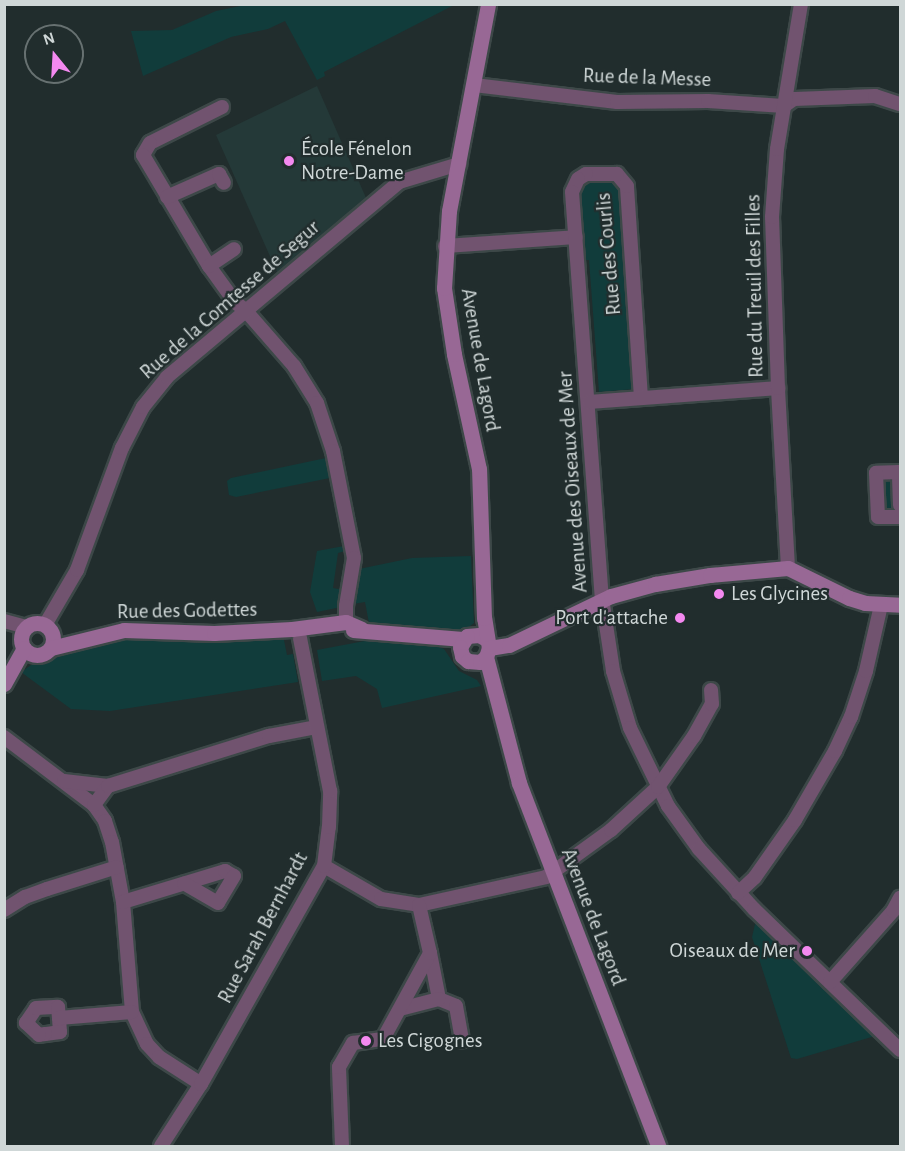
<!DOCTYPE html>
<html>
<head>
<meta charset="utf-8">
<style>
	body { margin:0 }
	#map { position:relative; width:905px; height:1151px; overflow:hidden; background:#212d2d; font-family:"Alegreya Sans",sans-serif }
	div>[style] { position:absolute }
	.built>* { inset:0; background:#243938 }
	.green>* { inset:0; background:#113c3b; transform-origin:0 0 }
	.roads { filter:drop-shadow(2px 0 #3d4848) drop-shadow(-2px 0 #3d4848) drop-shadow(0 2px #3d4848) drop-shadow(0 -2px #3d4848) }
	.street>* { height:14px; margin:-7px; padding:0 7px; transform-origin:7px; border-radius:7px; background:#71536f }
	.secondary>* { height:15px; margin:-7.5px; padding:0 7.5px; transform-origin:7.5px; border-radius:7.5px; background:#986895 }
	.secondary>.ring { margin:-7.5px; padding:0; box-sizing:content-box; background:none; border:15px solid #986895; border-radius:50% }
	.dots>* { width:16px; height:16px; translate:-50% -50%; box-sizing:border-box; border:3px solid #212d2d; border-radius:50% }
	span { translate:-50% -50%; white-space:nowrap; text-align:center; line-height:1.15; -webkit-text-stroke:4.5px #212d2d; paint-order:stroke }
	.street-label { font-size:21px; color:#cfd7d7 }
	.poi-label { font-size:21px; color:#cfd7d7 }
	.left { translate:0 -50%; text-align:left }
	.right { translate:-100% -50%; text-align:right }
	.frame { position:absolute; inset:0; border:6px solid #cfd7d7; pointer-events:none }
	.north { position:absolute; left:24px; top:24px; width:60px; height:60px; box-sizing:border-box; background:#212d2d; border:2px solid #677171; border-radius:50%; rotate:342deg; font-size:16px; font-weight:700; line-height:24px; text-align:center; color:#cfd7d7 }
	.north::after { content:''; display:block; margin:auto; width:21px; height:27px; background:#f489f0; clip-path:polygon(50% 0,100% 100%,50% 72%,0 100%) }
</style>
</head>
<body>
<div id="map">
	<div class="built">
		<div style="clip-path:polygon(317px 86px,370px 207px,281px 281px,216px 135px)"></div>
	</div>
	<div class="green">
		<div style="clip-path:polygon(245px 5px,245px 4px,454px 5px,324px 72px,325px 76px,317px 80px,285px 21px,268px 29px,231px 37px,143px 76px,131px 31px,172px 30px,216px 11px)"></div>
		<div style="clip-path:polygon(608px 176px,621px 183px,635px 389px,599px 392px,589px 260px,584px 260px,576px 195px,585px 179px)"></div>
		<div style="clip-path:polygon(326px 458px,330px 478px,236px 497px,229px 495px,227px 481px,231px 478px)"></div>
		<div style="left:899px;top:472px;width:45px;height:23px;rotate:89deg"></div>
		<div style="clip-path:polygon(344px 546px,345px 551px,338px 553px,333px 588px,348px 591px,346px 606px,317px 612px,310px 592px,317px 551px)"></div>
		<div style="clip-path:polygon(471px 556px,474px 623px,462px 632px,448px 635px,369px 623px,365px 602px,353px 604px,359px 569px,412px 558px)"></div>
		<div style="clip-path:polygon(283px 635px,287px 655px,293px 654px,298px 682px,110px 711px,71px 709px,21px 672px,34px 663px,61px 651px,128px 637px,249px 640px)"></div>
		<div style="clip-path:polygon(371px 636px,432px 644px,444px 649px,459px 671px,477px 680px,481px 686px,382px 708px,377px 689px,356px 676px,322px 681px,317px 650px,370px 640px)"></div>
		<div style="clip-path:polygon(756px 920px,875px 1036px,797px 1059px,791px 1058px,752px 937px)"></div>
	</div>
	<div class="roads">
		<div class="street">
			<div style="left:474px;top:85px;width:144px;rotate:6.8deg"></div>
			<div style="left:617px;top:102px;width:91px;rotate:-0.6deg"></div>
			<div style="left:708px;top:101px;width:76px;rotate:3.8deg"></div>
			<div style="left:784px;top:106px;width:12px;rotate:-35deg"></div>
			<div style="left:794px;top:99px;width:81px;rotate:-2.1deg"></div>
			<div style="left:875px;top:96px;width:26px;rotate:18deg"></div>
			<div style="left:222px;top:107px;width:80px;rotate:153.4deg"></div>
			<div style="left:150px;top:143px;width:14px;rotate:120deg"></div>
			<div style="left:143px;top:155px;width:129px;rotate:59.3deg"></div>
			<div style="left:209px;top:266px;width:44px;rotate:54.2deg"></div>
			<div style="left:235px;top:302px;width:14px;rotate:39deg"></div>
			<div style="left:246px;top:311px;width:73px;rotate:48.9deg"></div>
			<div style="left:294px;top:366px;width:44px;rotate:58.1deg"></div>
			<div style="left:317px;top:403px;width:51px;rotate:71.6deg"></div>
			<div style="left:333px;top:451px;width:109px;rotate:78.9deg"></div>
			<div style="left:354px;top:558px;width:49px;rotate:99.5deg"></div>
			<div style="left:346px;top:606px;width:16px;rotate:90deg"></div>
			<div style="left:167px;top:197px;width:57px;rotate:-23.9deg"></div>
			<div style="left:219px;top:174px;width:10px;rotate:61deg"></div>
			<div style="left:445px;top:246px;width:131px;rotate:-3.9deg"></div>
			<div style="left:209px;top:266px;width:30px;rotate:-34deg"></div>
			<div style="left:641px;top:398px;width:212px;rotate:-93.8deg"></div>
			<div style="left:627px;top:186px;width:16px;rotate:-130deg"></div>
			<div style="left:617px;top:174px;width:31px;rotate:180deg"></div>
			<div style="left:586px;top:174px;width:9px;rotate:148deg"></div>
			<div style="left:578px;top:179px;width:14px;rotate:115deg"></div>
			<div style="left:572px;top:192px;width:407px;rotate:85.8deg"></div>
			<div style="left:602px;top:598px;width:74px;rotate:81.4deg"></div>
			<div style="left:613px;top:671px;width:59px;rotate:73.4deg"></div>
			<div style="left:630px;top:728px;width:87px;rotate:64deg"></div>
			<div style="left:668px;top:806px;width:53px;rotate:54.2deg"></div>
			<div style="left:699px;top:849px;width:81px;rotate:47.5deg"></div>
			<div style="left:754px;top:909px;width:203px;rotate:44deg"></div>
			<div style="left:589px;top:402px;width:190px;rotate:-4.2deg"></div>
			<div style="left:900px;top:505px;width:33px;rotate:-92deg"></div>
			<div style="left:899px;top:472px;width:23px;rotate:178deg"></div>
			<div style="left:876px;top:473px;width:44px;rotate:87.4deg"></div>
			<div style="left:878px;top:517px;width:22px"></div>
			<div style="left:788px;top:568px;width:180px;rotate:-93.2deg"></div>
			<div style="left:778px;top:388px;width:171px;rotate:-92deg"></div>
			<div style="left:772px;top:217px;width:68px;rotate:-85.8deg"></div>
			<div style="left:777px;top:149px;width:147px;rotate:-80.6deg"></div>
			<div style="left:4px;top:621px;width:23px;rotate:15deg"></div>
			<div style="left:45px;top:625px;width:64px;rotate:-59.8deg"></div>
			<div style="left:77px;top:570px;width:130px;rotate:-69.8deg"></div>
			<div style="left:122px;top:448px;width:46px;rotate:-62.9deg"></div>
			<div style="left:143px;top:407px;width:38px;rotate:-51deg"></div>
			<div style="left:167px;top:377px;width:303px;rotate:-40deg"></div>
			<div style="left:399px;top:182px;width:63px;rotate:-16.7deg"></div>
			<div style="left:4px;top:737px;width:113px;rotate:37.1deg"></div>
			<div style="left:94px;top:805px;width:19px;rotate:55deg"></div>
			<div style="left:105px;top:821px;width:22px;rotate:72deg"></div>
			<div style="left:112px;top:842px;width:61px;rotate:79.6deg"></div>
			<div style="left:123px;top:902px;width:110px;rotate:85.3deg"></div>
			<div style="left:132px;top:1012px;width:35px;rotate:65deg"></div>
			<div style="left:147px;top:1044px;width:18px;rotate:47deg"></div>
			<div style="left:159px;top:1057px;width:50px;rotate:32.7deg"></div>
			<div style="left:64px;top:781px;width:44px;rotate:6.5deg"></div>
			<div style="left:94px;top:805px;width:24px;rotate:-54deg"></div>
			<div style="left:108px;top:786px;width:169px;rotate:-17.3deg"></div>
			<div style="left:269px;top:736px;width:49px;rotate:-10.6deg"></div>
			<div style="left:324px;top:866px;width:66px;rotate:30.1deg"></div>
			<div style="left:381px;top:899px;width:38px;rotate:9deg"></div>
			<div style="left:419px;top:905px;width:130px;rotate:-12.4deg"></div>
			<div style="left:546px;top:877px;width:80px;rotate:-35.9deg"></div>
			<div style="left:611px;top:830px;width:64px;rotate:-42.5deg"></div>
			<div style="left:658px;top:787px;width:62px;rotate:-54.8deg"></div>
			<div style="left:694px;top:736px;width:37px;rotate:-61deg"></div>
			<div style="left:712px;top:704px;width:14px;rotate:-94deg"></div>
			<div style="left:738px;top:893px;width:23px;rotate:-43deg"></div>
			<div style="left:755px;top:877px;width:70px;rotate:-54.9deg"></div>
			<div style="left:795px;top:820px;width:80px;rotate:-59.9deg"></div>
			<div style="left:835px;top:751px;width:38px;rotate:-65deg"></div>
			<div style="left:851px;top:717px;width:48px;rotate:-71.9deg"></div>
			<div style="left:866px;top:671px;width:68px;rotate:-77.2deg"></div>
			<div style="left:123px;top:902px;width:107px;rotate:-16.9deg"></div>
			<div style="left:225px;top:871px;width:10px;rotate:29deg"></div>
			<div style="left:234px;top:876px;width:31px;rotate:121deg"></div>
			<div style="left:218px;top:903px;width:39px;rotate:-150deg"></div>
			<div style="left:4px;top:910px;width:25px;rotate:-32deg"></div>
			<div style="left:25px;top:897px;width:23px;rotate:-20deg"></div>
			<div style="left:47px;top:889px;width:73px;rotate:-17.4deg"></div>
			<div style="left:430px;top:953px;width:47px;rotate:78.9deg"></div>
			<div style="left:439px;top:999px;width:18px;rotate:22deg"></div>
			<div style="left:456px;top:1006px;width:35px;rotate:80deg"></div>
			<div style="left:830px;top:982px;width:95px;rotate:-48.4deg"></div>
			<div style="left:893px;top:911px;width:15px;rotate:-62deg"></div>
			<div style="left:400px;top:1009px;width:40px;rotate:-14.4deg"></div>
			<div style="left:59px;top:1018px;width:14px;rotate:86deg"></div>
			<div style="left:60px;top:1032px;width:15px;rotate:172deg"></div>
			<div style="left:45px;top:1034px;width:6px;rotate:171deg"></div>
			<div style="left:39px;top:1035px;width:18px;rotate:-137deg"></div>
			<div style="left:26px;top:1023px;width:18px;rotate:-56deg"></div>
			<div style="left:36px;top:1008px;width:22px;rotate:-3deg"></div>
			<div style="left:58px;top:1007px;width:11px;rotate:85deg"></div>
			<div style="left:59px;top:1018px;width:73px;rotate:-4.7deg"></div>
			<div style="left:161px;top:1146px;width:74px;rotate:-57.2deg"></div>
			<div style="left:201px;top:1084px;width:250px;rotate:-60.6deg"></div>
			<div style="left:324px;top:866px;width:39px;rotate:-83deg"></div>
			<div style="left:329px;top:827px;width:36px;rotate:-88deg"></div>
			<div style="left:330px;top:791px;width:156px;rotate:-101.1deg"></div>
			<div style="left:342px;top:1146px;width:79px;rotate:-92.2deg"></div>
			<div style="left:339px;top:1067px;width:28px;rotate:-60deg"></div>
			<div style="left:353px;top:1043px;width:30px;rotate:-8deg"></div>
			<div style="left:383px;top:1039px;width:98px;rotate:-61.3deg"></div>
			<div style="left:430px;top:953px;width:49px;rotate:-102.9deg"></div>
		</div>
		<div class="secondary">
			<div class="ring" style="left:21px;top:623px;width:17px;height:17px"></div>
			<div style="left:353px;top:630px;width:110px;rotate:4.7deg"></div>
			<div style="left:486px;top:639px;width:8px;rotate:-150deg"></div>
			<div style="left:479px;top:635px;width:12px;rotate:175deg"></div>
			<div style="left:467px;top:636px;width:13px;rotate:122deg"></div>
			<div style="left:460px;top:647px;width:9px;rotate:77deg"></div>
			<div style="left:462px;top:656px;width:8px;rotate:40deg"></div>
			<div style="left:468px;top:661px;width:12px;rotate:5deg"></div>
			<div style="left:480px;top:662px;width:8px;rotate:-40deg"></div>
			<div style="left:486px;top:657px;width:9px;rotate:-72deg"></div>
			<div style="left:489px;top:648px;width:30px;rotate:-99deg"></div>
			<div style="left:484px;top:618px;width:149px;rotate:-91.9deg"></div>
			<div style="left:479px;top:469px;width:118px;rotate:-102.3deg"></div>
			<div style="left:454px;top:354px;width:67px;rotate:-98.6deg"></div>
			<div style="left:444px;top:288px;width:77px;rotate:-86.3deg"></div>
			<div style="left:449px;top:211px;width:211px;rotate:-79.3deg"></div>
			<div style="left:51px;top:648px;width:75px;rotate:-13.9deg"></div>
			<div style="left:124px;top:630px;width:90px;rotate:1.9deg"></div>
			<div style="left:214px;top:633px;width:78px;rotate:-2.9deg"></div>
			<div style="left:292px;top:629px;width:54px;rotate:-7.4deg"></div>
			<div style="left:346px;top:622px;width:17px;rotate:24deg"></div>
			<div style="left:489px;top:648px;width:20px;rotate:-9deg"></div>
			<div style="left:509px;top:645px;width:113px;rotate:-25.7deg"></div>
			<div style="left:611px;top:596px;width:46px;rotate:-15.3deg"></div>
			<div style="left:655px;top:584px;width:56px;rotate:-9.3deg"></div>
			<div style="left:710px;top:575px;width:78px;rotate:-5.1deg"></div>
			<div style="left:788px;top:568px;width:68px;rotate:26.2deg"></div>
			<div style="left:849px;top:598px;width:17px;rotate:17deg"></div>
			<div style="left:865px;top:603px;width:35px;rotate:3deg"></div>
			<div style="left:486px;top:657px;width:130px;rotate:75.3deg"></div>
			<div style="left:519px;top:783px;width:389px;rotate:69deg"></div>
			<div style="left:4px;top:684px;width:41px;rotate:-60.9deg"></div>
		</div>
	</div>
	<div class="dots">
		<div style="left:289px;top:161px;background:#f489f0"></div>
		<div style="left:719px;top:594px;background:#f489f0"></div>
		<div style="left:680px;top:618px;background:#f489f0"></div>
		<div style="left:807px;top:951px;background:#f489f0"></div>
		<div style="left:366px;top:1041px;background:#f489f0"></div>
	</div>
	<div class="street-label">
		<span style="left:647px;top:78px;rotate:2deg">Rue de la Messe</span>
		<span style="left:609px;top:254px;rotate:-95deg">Rue des Courlis</span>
		<span style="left:755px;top:286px;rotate:-91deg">Rue du Treuil des Filles</span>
		<span style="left:230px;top:300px;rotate:-41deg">Rue de la Comtesse de Segur</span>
		<span style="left:480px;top:360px;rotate:80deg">Avenue de Lagord</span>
		<span style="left:573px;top:482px;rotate:-94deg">Avenue des Oiseaux de Mer</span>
		<span style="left:187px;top:611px;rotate:-1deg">Rue des Godettes</span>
		<span style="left:593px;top:917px;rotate:69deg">Avenue de Lagord</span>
		<span style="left:263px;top:928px;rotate:-62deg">Rue Sarah Bernhardt</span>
	</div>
	<div class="poi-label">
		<span class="left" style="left:301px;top:161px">École Fénelon<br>Notre-Dame</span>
		<span class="left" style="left:731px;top:594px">Les Glycines</span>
		<span class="right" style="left:668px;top:618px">Port d'attache</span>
		<span class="right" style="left:795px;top:951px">Oiseaux de Mer</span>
		<span class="left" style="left:378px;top:1041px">Les Cigognes</span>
	</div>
	<div class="frame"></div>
	<div class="north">N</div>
</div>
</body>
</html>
